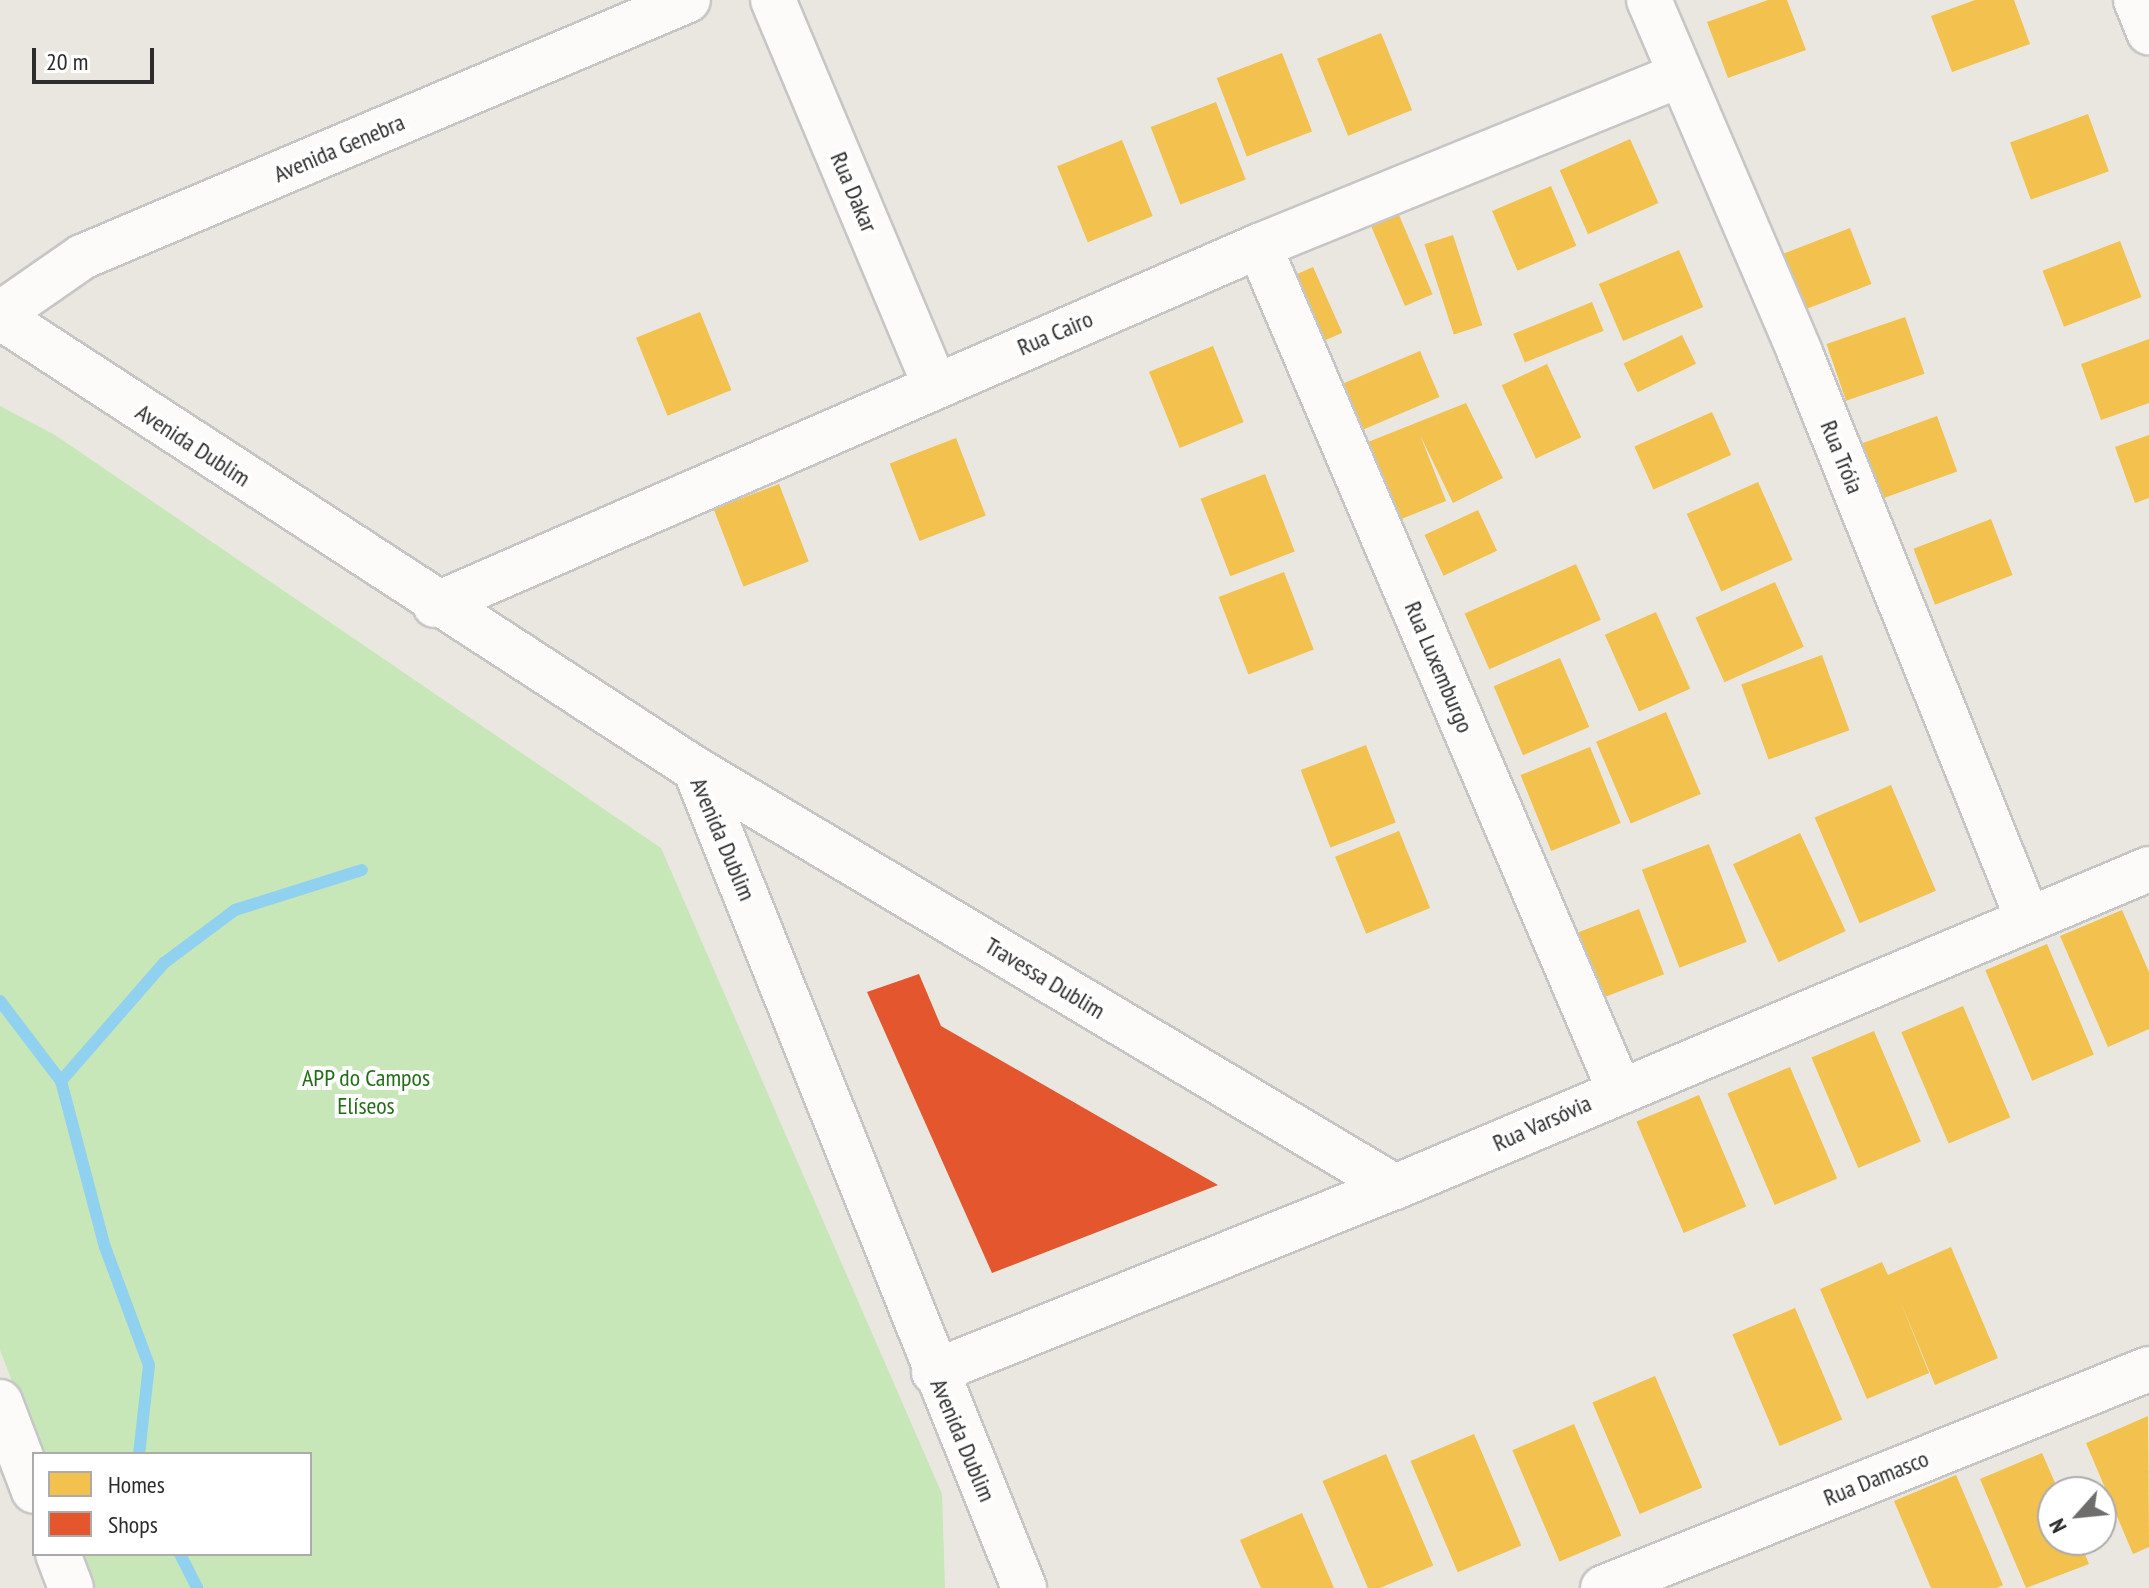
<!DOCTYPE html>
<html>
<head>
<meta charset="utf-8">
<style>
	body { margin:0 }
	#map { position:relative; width:2149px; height:1588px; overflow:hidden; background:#eae7e1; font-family:"PT Sans Narrow",sans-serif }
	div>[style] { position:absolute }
	.green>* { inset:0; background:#c8e7b8 }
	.homes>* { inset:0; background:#f2c14e; transform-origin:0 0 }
	.shops>* { inset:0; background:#e4572e }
	.stream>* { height:12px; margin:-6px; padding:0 6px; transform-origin:6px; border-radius:6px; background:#91d1f0 }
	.roads { filter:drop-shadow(2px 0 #c7c6c6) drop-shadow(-2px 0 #c7c6c6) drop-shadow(0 2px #c7c6c6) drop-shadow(0 -2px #c7c6c6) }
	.minor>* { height:44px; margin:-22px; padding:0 22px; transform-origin:22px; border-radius:22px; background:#fcfbfa }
	.tertiary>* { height:44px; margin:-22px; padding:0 22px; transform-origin:22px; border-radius:22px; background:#fcfbfa }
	span { translate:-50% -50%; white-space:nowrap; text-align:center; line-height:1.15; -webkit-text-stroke:8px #fff; paint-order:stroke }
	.street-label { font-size:24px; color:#2c2c2c }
	.park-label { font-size:24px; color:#226e16 }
	.legend { position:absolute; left:32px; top:1452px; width:280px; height:104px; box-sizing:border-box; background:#fff; border:2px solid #ababab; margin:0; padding:10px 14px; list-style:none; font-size:24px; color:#2c2c2c }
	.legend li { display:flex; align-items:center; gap:16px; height:40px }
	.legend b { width:40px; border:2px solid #ababab }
	.north { position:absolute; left:2037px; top:1476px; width:80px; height:80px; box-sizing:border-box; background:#fff; border:2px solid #ababab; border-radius:50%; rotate:243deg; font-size:22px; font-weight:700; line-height:32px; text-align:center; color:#2c2c2c }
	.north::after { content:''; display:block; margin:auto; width:28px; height:36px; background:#6e6d6b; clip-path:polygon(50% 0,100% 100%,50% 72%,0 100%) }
	.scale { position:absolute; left:32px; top:48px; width:122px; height:36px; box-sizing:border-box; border:4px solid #2c2c2c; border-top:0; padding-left:10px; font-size:24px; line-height:28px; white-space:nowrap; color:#2c2c2c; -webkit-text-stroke:6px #fff; paint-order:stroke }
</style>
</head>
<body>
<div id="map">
	<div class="green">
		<div style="clip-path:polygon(0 406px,55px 435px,661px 848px,942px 1494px,945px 1588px,90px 1588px,77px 1554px,310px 1554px,310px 1454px,40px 1454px,0 1350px)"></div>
	</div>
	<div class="homes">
		<div style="clip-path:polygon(1768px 0,1787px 0,1806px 50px,1728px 78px,1707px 22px)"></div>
		<div style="clip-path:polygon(1975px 0,2014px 0,2030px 44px,1952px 72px,1931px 16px)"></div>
		<div style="left:1381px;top:33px;width:83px;height:69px;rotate:68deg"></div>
		<div style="left:1282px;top:53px;width:84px;height:70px;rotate:69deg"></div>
		<div style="left:1216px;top:102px;width:83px;height:70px;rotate:69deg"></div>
		<div style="left:2088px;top:114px;width:61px;height:83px;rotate:70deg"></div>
		<div style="left:1630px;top:139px;width:70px;height:77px;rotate:66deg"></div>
		<div style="left:1122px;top:140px;width:82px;height:70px;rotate:68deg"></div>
		<div style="left:1551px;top:186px;width:65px;height:64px;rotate:67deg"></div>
		<div style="left:1399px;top:215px;width:86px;height:30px;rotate:67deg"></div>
		<div style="left:1850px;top:228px;width:60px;height:83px;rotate:69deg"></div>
		<div style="left:1453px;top:235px;width:95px;height:30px;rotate:72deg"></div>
		<div style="left:2120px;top:241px;width:60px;height:83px;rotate:69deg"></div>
		<div style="left:1679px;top:250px;width:62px;height:87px;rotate:67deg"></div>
		<div style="left:1313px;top:267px;width:72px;height:24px;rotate:66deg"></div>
		<div style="left:1592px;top:302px;width:31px;height:85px;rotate:68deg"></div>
		<div style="left:700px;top:312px;width:84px;height:69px;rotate:68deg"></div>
		<div style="left:1905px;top:317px;width:60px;height:83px;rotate:71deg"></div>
		<div style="left:1682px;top:335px;width:32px;height:65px;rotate:64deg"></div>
		<div style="clip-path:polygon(2149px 339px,2149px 403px,2101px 420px,2081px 364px)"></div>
		<div style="left:1213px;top:346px;width:82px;height:69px;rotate:68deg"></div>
		<div style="left:1420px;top:351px;width:50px;height:86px;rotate:67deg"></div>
		<div style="left:1547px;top:364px;width:81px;height:50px;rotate:65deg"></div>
		<div style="clip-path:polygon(1466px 403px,1503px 478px,1453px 503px,1420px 435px,1446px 501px,1394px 522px,1363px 444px)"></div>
		<div style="left:1712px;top:412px;width:47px;height:85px;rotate:66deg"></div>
		<div style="left:1937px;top:416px;width:59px;height:83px;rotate:70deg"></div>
		<div style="clip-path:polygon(2149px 435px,2149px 498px,2135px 503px,2115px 447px)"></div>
		<div style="left:956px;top:438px;width:83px;height:71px;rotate:69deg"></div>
		<div style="left:1265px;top:474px;width:83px;height:69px;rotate:69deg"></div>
		<div style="left:1758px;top:482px;width:85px;height:78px;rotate:66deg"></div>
		<div style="left:779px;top:484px;width:83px;height:70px;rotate:69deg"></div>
		<div style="left:1478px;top:510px;width:45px;height:59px;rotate:65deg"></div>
		<div style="left:1991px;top:519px;width:60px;height:83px;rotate:69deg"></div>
		<div style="left:1576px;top:564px;width:61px;height:122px;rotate:66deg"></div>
		<div style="left:1284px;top:572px;width:83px;height:70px;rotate:69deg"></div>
		<div style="left:1775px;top:582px;width:71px;height:87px;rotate:66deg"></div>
		<div style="left:1656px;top:612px;width:84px;height:56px;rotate:66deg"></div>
		<div style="left:1822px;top:655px;width:80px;height:86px;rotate:70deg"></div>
		<div style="left:1560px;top:658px;width:75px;height:72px;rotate:67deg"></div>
		<div style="left:1666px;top:712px;width:89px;height:76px;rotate:67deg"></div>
		<div style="left:1366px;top:745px;width:83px;height:70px;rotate:69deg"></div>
		<div style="left:1590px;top:747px;width:82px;height:75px;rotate:68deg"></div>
		<div style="left:1891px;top:785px;width:115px;height:83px;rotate:67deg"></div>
		<div style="left:1399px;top:831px;width:83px;height:69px;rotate:68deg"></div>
		<div style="left:1800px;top:833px;width:108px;height:74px;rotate:65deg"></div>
		<div style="left:1709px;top:844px;width:105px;height:72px;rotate:69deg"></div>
		<div style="left:1639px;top:909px;width:70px;height:83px;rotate:69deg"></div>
		<div style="clip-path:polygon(2122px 910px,2149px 972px,2149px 1029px,2108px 1047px,2060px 936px)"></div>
		<div style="left:2047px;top:944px;width:120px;height:67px;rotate:67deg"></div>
		<div style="left:1963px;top:1006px;width:121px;height:67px;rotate:67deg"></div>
		<div style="left:1874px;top:1031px;width:120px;height:68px;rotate:67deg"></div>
		<div style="left:1790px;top:1067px;width:121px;height:68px;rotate:67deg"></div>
		<div style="left:1699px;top:1095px;width:121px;height:68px;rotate:67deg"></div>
		<div style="clip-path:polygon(1951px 1247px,1998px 1358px,1935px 1385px,1899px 1298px,1929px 1373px,1867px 1399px,1820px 1289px,1882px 1262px,1888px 1275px)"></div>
		<div style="left:1795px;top:1308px;width:121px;height:68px;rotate:67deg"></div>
		<div style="left:1655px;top:1376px;width:121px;height:68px;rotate:67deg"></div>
		<div style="clip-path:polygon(2148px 1416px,2149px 1547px,2133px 1554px,2086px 1443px)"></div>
		<div style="left:1574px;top:1424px;width:121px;height:67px;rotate:67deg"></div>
		<div style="left:1474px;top:1434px;width:121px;height:69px;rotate:67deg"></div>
		<div style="clip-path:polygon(2042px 1453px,2059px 1492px,2053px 1492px,2053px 1540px,2079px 1540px,2089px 1564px,2026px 1588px,1980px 1479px)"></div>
		<div style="left:1386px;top:1454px;width:121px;height:69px;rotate:67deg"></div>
		<div style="clip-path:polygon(1956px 1475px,2003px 1585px,1997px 1588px,1931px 1588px,1894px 1501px)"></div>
		<div style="clip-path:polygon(1302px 1513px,1334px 1588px,1261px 1588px,1240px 1540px)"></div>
	</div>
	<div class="shops">
		<div style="clip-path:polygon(919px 974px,941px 1026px,1218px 1185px,992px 1273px,867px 992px)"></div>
	</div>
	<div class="stream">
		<div style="left:0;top:1001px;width:101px;rotate:52.7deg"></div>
		<div style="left:61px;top:1081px;width:172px;rotate:75.2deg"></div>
		<div style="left:105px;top:1247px;width:126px;rotate:69.6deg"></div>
		<div style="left:149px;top:1365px;width:90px;rotate:96.4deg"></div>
		<div style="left:61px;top:1081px;width:157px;rotate:-48.9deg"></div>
		<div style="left:164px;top:963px;width:89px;rotate:-36.7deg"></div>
		<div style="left:235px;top:910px;width:133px;rotate:-17.5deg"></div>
		<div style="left:180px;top:1554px;width:38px;rotate:63deg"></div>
	</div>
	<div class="roads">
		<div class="minor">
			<div style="left:773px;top:0;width:418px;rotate:67.2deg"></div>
			<div style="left:1649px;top:0;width:384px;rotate:66.8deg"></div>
			<div style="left:1800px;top:353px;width:608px;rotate:68.08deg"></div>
			<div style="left:2136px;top:0;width:35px;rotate:68deg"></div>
			<div style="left:1259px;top:246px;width:917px;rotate:66.88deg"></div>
			<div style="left:0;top:314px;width:100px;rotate:-34.8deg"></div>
			<div style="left:82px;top:257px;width:658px;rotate:-22.98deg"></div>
			<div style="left:435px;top:605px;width:899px;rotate:-23.54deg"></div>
			<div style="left:1259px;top:246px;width:454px;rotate:-22.1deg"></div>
			<div style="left:695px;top:769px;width:815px;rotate:30.84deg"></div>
			<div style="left:934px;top:1372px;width:497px;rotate:-21.9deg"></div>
			<div style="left:1395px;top:1187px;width:818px;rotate:-22.87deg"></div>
			<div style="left:0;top:1402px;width:95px;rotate:69.1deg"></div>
			<div style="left:58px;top:1554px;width:36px;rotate:69deg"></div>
			<div style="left:1603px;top:1588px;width:588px;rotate:-21.86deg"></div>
		</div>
		<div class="tertiary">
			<div style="left:0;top:317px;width:829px;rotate:33.04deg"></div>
			<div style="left:695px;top:769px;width:883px;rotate:68.11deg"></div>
		</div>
	</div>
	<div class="street-label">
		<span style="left:339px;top:148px;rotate:-23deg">Avenida Genebra</span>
		<span style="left:854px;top:192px;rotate:67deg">Rua Dakar</span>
		<span style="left:1055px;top:333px;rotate:-23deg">Rua Cairo</span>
		<span style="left:193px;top:445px;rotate:33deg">Avenida Dublim</span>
		<span style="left:1842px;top:457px;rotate:68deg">Rua Tróia</span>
		<span style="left:1439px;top:667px;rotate:67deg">Rua Luxemburgo</span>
		<span style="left:723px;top:839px;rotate:67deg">Avenida Dublim</span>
		<span style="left:1045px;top:978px;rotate:31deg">Travessa Dublim</span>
		<span style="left:1542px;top:1123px;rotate:-24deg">Rua Varsóvia</span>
		<span style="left:963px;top:1440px;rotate:67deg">Avenida Dublim</span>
		<span style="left:1876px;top:1478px;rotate:-22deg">Rua Damasco</span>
	</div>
	<div class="park-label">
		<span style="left:366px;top:1092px">APP do Campos<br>Elíseos</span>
	</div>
	<ul class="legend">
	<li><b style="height:22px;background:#f2c14e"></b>Homes</li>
	<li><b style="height:22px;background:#e4572e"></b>Shops</li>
	</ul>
	<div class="north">N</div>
	<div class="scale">20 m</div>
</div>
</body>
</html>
